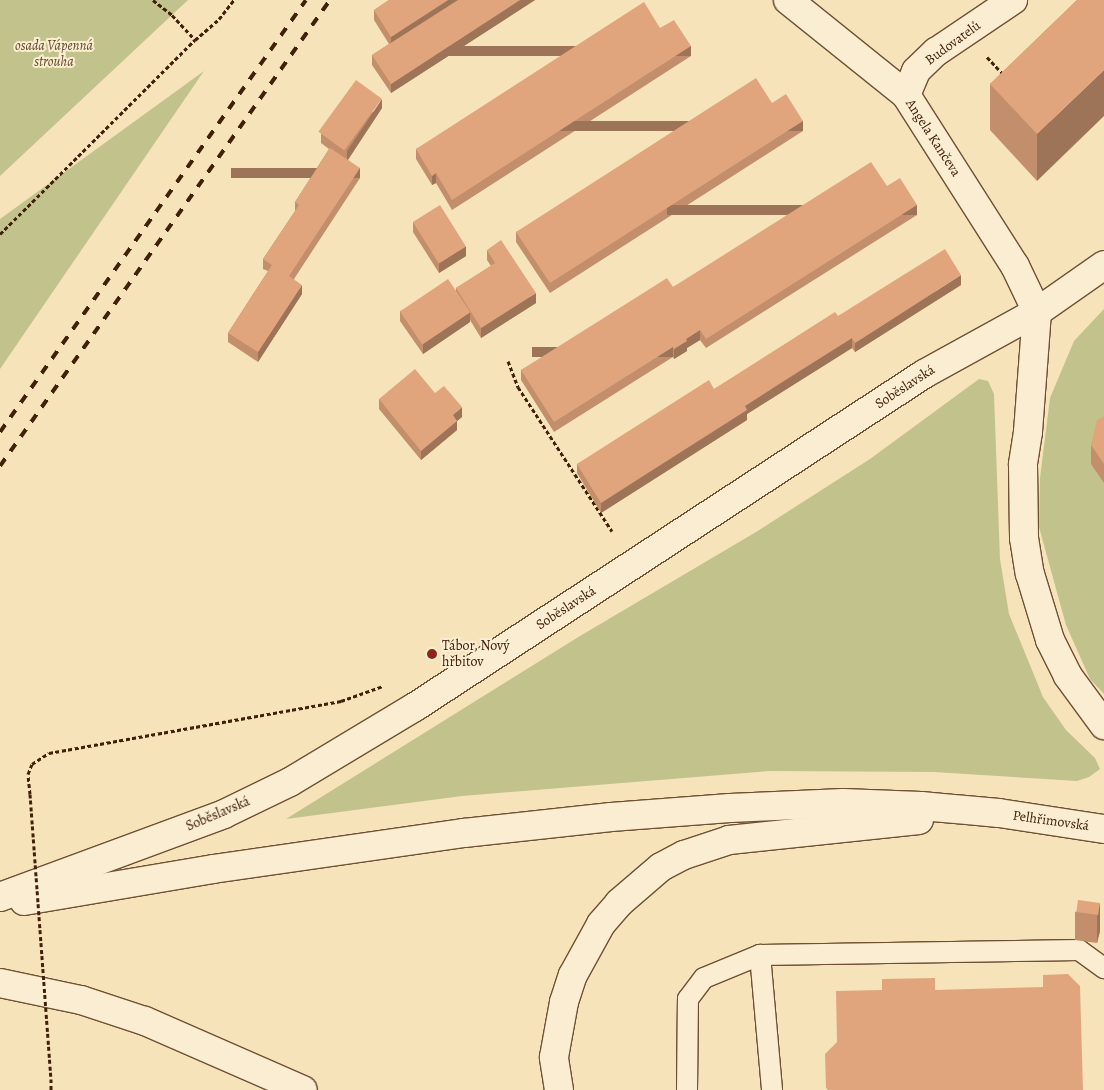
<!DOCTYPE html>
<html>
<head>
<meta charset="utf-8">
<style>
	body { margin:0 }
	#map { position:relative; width:1104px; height:1090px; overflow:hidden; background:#f7e3ba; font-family:Alegreya,serif }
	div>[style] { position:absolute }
	.green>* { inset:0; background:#c2c28c }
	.path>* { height:3px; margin-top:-1.5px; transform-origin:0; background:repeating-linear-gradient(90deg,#402008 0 4px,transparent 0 6.5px) }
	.roads { filter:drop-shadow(1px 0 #6e5134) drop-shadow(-1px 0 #6e5134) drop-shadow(0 1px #6e5134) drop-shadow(0 -1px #6e5134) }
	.service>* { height:20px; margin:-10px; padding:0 10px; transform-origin:10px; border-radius:10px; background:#faedd2 }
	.minor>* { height:28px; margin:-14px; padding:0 14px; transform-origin:14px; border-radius:14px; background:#faedd2 }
	.secondary>* { height:28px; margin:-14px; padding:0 14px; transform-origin:14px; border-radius:14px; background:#faedd2 }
	.rail>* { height:4px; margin-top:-2px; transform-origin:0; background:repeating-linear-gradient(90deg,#402008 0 9px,transparent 0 18px) }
	.path-bridge>* { height:3px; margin-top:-1.5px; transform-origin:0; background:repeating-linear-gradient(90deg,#402008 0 4px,transparent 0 6.5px) }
	.wall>* { inset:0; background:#c28e6c }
	.shaded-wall>* { inset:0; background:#9e7458; transform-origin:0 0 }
	.building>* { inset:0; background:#e1a57d; transform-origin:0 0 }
	.dots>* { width:14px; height:14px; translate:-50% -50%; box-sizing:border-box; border:2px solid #faedd2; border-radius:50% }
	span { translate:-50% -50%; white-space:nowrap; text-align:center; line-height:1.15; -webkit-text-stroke:4px #faedd2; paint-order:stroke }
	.street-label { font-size:14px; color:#402008 }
	.park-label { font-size:14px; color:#604829; font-style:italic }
	.poi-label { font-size:14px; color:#402008 }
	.left { translate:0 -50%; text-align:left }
</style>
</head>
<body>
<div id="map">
	<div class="green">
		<div style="clip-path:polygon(0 0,188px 0,0 176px)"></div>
		<div style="clip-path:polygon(204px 71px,0 369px,0 219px)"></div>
		<div style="clip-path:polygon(1104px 309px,1104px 694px,1090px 679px,1066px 625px,1039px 527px,1040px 478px,1050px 398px,1074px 341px)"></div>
		<div style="clip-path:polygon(979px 379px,988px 381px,994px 394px,1000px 559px,1009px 614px,1043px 697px,1066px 730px,1095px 758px,1100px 769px,1089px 777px,1077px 781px,934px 772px,769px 771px,462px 796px,286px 819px,580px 636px,756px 532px,870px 459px)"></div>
	</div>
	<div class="path">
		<div style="left:153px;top:0;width:24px;rotate:38deg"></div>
		<div style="left:172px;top:15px;width:34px;rotate:47deg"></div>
		<div style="left:987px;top:57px;width:23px;rotate:47deg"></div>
		<div style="left:0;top:234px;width:275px;rotate:-44.9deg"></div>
		<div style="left:195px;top:40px;width:32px;rotate:-41deg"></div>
		<div style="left:219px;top:19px;width:24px;rotate:-52deg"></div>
		<div style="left:508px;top:361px;width:28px;rotate:69deg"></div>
		<div style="left:518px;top:387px;width:172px;rotate:56.9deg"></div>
		<div style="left:30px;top:794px;width:20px;rotate:-96deg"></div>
		<div style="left:28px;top:774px;width:11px;rotate:-68deg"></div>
		<div style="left:32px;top:764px;width:20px;rotate:-33deg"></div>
		<div style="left:49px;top:753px;width:297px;rotate:-10.1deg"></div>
		<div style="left:341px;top:701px;width:45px;rotate:-19.7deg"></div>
		<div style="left:51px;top:1079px;width:11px;rotate:90deg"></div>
	</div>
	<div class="roads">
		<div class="service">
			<div style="left:760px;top:955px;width:136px;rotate:84.9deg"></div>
			<div style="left:687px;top:1090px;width:91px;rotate:-89.4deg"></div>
			<div style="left:688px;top:999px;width:26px;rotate:-53deg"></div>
			<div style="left:704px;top:978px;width:61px;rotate:-22.3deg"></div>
			<div style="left:760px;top:955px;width:319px;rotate:-0.9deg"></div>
			<div style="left:1079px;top:950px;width:31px;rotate:36deg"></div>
		</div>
		<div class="minor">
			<div style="left:788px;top:0;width:151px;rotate:38.8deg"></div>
			<div style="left:906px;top:95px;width:203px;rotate:57.5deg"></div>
			<div style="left:1015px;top:266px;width:51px;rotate:64.4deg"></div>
			<div style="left:906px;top:95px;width:26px;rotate:-67deg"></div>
			<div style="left:916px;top:71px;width:28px;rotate:-44deg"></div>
			<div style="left:936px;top:52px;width:93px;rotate:-34deg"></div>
		</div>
		<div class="secondary">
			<div style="left:1037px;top:312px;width:120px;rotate:94.3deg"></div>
			<div style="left:1028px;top:432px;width:33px;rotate:99deg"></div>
			<div style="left:1023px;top:465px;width:73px;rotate:89.2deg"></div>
			<div style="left:1024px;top:538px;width:36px;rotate:81deg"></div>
			<div style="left:1030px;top:574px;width:69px;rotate:73.1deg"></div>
			<div style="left:1050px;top:640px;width:40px;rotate:63.4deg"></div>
			<div style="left:1068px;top:676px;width:61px;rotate:53.7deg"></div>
			<div style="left:0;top:897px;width:239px;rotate:-20.3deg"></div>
			<div style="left:224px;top:814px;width:73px;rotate:-25.9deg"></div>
			<div style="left:290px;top:782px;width:146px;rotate:-31deg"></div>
			<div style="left:415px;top:707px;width:608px;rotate:-33.19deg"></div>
			<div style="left:924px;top:374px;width:129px;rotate:-28.8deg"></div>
			<div style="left:1037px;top:312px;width:82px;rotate:-35deg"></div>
			<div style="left:24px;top:901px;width:192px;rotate:-9.6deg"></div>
			<div style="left:213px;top:869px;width:254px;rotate:-8.2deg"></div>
			<div style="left:464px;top:833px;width:148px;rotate:-6.2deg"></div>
			<div style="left:611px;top:817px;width:119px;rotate:-4.3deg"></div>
			<div style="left:730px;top:808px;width:113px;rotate:-2.5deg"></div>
			<div style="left:843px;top:803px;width:78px;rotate:2.2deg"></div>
			<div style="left:921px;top:806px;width:78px;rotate:5.1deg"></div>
			<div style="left:999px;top:813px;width:106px;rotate:8.7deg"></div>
			<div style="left:0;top:983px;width:83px;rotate:11.9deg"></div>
			<div style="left:81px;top:1000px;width:67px;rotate:18.2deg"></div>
			<div style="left:145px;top:1021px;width:172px;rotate:23.6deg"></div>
			<div style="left:559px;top:1090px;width:33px;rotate:-99deg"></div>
			<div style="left:554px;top:1057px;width:56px;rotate:-79.7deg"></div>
			<div style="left:564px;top:1002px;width:28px;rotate:-72deg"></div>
			<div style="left:573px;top:975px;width:58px;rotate:-61.2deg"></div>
			<div style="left:601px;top:924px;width:28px;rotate:-49deg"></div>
			<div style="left:619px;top:903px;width:55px;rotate:-40.6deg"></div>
			<div style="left:661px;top:867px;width:26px;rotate:-28deg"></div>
			<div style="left:684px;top:855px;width:47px;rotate:-18.4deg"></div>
			<div style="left:729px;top:840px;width:191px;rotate:-6deg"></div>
		</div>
	</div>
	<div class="rail">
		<div style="left:0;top:432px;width:529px;rotate:-54.69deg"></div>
		<div style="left:0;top:466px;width:571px;rotate:-54.7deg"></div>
	</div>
	<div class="path-bridge">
		<div style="left:30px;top:794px;width:286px;rotate:85.8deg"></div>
	</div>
	<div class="wall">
		<div style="clip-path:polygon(389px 0,535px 0,391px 93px,372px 65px,372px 55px,389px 44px,374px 20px,374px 10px)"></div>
		<div style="clip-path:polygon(1077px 0,1037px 181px,990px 130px,990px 84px)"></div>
		<div style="clip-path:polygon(660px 28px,691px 56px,452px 210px,436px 183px,432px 185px,416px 159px,416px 149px)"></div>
		<div style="clip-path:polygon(772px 103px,803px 131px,550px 293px,516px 242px,516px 232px)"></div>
		<div style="clip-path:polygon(382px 108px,348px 160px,360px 178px,294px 279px,302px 294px,258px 362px,228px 342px,228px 333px,268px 271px,263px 269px,263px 259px,295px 211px,295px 202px,329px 149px,321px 143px,321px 134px)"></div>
		<div style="clip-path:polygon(887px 186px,917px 215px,706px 348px,700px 340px,687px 348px,687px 351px,674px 359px,673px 357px,554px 432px,521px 380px,521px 370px,673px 287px)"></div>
		<div style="clip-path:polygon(413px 222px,466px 256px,439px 273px,413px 232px)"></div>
		<div style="clip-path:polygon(487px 250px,536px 303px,481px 338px,470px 320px,470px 322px,423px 354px,400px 321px,400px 311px,456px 291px,456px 288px,491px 266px,487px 260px)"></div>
		<div style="clip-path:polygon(961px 285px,855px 352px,852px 348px,747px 414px,747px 420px,601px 513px,577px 473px,577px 464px,714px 389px,838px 316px)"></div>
		<div style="clip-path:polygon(435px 393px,462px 417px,457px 421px,457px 430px,421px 460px,379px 409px,379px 399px)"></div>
		<div style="clip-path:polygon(1104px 416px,1104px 498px,1104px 483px,1091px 464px,1091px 445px)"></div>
		<div style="clip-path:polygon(1100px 903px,1100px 931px,1097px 943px,1075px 940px,1075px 912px)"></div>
	</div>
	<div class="shaded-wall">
		<div style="clip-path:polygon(448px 0,463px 0,391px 47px,391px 37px)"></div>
		<div style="clip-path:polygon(520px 0,535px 0,391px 93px,391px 84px)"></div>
		<div style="left:691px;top:46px;width:10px;height:284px;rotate:90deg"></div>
		<div style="clip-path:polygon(1104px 70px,1104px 116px,1037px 181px,1037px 134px)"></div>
		<div style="clip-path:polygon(382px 99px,382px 108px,347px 161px,347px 151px)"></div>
		<div style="left:803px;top:121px;width:10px;height:300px;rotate:90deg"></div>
		<div style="left:360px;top:168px;width:10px;height:129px;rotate:90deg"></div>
		<div style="clip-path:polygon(436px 173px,436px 183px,432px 185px,432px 176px)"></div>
		<div style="left:917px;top:205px;width:10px;height:250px;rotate:90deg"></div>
		<div style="clip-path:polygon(466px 246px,466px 256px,439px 273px,439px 263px)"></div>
		<div style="clip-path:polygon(961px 275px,961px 285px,855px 352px,855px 343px)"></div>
		<div style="clip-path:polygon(302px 285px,302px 294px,258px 362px,258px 352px)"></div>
		<div style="clip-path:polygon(536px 293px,536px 303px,481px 338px,481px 328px)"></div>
		<div style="clip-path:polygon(470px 312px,470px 322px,423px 354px,423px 344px)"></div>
		<div style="clip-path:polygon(700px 330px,700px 340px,687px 348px,687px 351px,674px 359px,674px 349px,686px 339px)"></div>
		<div style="clip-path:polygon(852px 338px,852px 348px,747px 414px,747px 420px,601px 513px,601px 503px,745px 406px)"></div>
		<div style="left:673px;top:347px;width:10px;height:141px;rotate:90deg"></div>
		<div style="clip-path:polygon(462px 407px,462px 417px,457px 421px,457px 430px,421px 460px,421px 451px,453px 415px)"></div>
		<div style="clip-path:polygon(1100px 903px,1100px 931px,1097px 943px,1097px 916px)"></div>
	</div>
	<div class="building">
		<div style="clip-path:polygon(389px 0,448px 0,391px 37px,374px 10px)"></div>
		<div style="clip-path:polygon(458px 0,520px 0,391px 84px,372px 55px)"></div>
		<div style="clip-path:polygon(1077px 0,1104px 0,1104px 70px,1037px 134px,990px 84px)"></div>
		<div style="clip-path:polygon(644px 2px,660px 28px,674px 20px,691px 46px,452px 200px,436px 173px,432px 176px,416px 149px)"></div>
		<div style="clip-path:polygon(756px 78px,772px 103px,786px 94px,803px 121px,550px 283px,516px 232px)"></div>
		<div style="left:356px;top:80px;width:32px;height:64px;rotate:36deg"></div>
		<div style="clip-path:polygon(330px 148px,360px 168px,289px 276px,302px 285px,258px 352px,228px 333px,272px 265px,263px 259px,299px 205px,295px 202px)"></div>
		<div style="clip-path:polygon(871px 162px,887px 186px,900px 178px,917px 205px,706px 339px,700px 330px,686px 339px,687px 341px,674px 349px,673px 347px,554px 422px,521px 370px,667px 278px,673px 287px)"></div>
		<div style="left:440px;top:205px;width:49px;height:32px;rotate:58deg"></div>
		<div style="clip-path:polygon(501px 240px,536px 293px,481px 328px,456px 288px,495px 263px,487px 250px)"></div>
		<div style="clip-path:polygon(945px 249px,961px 275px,855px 343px,852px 338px,785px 380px,745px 406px,747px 410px,601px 503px,577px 464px,709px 380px,714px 389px,835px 312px,838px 316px)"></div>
		<div style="left:448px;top:279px;width:40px;height:58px;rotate:56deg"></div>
		<div style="clip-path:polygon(415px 369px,435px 393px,444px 386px,462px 407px,453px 415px,457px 421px,421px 451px,379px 399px)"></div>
		<div style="clip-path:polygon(1104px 416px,1104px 464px,1091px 445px,1097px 420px)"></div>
		<div style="left:1078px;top:900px;width:22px;height:12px;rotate:8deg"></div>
		<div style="clip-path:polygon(1068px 974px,1080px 986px,1083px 1090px,828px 1090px,826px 1088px,825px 1054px,837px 1042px,836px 991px,882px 990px,882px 979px,935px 978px,935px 990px,1043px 987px,1043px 975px)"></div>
	</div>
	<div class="dots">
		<div style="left:432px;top:654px;background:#8f2418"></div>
	</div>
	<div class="street-label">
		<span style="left:953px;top:43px;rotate:-36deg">Budovatelů</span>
		<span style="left:933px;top:138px;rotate:57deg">Angela Kančeva</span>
		<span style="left:905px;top:387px;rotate:-33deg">Soběslavská</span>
		<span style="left:566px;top:608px;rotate:-33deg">Soběslavská</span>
		<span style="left:218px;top:814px;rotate:-23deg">Soběslavská</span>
		<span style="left:1051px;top:821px;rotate:8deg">Pelhřimovská</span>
	</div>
	<div class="park-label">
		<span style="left:54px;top:54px">osada Vápenná<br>strouha</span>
	</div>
	<div class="poi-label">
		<span class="left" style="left:442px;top:654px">Tábor, Nový<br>hřbitov</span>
	</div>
</div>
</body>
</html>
